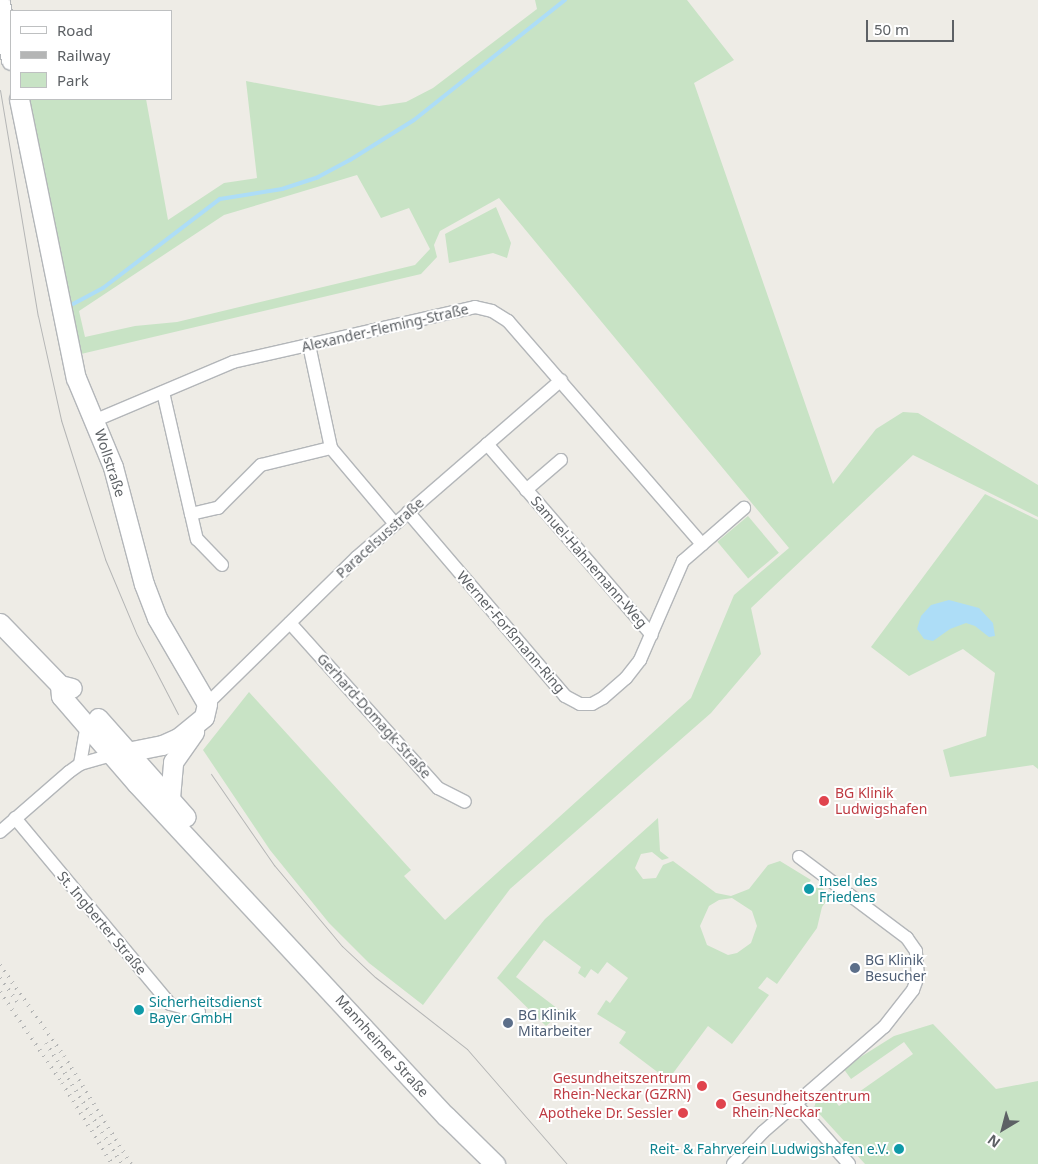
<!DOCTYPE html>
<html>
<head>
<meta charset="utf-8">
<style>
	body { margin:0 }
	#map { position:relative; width:1038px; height:1164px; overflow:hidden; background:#eeece6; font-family:"Noto Sans",sans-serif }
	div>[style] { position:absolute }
	.green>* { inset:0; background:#c8e3c5; transform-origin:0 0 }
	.water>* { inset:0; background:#adddf7 }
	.stream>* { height:4px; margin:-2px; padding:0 2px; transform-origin:2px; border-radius:2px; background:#adddf7 }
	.roads { filter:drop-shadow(1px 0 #b3b6b9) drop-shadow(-1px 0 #b3b6b9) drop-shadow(0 1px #b3b6b9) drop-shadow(0 -1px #b3b6b9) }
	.street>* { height:12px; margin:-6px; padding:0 6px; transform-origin:6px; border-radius:6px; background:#fff }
	.secondary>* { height:19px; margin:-9.5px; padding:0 9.5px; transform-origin:9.5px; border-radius:9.5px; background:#fff }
	.tram>* { height:1px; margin:-0.5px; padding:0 0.5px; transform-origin:0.5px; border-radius:0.5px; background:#b4b5b5 }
	.rail>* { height:4px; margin-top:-2px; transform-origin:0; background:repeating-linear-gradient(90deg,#b4b5b5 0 1px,transparent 0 7px) }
	.dots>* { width:14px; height:14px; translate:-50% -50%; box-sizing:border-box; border:2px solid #fff; border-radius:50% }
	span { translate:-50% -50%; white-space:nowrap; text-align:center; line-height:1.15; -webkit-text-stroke:4px #fff; paint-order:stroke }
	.street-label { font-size:14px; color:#5d6165 }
	.health-label { font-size:14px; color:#be3a42 }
	.left { translate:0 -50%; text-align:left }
	.right { translate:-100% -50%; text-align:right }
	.culture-label { font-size:14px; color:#0d838f }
	.service-label { font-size:14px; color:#4e5e75 }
	.legend { position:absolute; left:10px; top:10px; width:162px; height:90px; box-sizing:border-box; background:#fff; border:1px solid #bec0c1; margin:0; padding:6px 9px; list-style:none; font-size:15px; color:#5d6165 }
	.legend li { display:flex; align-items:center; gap:10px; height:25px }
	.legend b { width:25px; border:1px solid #bec0c1 }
	.north { position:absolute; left:978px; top:1104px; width:50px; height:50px; -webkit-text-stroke:4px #fff; paint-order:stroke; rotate:217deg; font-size:14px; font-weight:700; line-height:20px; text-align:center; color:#5d6165 }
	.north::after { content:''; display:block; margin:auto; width:18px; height:22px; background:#5d6165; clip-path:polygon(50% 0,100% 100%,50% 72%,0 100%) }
	.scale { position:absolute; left:866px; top:20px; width:88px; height:22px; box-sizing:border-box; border:2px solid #5d6165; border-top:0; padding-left:6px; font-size:15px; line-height:18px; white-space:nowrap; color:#5d6165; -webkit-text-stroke:4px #fff; paint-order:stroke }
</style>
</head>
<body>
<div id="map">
	<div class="green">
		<div style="clip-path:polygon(evenodd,535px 0,687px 0,734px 60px,694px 83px,833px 484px,876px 429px,903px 412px,918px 413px,1038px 485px,1038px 517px,913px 455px,751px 608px,761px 654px,711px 713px,510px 889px,423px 1005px,369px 963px,329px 923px,270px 850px,203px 750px,249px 692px,411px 870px,404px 876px,445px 920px,691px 698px,734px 595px,789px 548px,499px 198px,440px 231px,434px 245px,437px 257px,421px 274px,81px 354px,26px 99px,146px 99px,168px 220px,224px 183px,257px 178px,246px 81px,379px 106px,406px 102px,433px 88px,537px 9px,535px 0,357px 175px,381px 218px,409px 208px,430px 249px,415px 265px,177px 322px,135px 326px,85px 337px,79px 311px,224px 215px,357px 175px)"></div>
		<div style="clip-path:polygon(496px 207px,511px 243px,507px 258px,493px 253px,449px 263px,445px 234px)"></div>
		<div style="clip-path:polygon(985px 494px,1038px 520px,1038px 769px,1033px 765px,950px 777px,943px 750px,986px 736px,995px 673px,963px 649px,909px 676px,871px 647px)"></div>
		<div style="left:748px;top:516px;width:48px;height:40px;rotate:50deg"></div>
		<div style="clip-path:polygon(evenodd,658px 818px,660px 851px,669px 858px,662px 860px,652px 852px,641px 854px,635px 868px,643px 879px,656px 878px,663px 865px,673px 861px,716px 893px,731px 896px,749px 889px,768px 865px,780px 861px,811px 880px,806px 886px,810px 893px,819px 886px,831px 895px,822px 907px,817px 928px,777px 984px,767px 977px,758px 988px,769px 995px,732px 1044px,708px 1026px,668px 1080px,619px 1043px,626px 1032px,597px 1014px,606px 1000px,610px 1003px,628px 978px,607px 962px,598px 974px,591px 969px,585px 978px,578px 973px,581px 967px,544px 940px,516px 977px,562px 1012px,546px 1026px,497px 978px,545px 919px,658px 818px,732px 898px,752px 911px,757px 926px,751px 943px,737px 953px,728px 955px,707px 945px,700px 926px,709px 906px,719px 900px,732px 898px)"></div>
		<div style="clip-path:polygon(933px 1024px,996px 1089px,1038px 1081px,1038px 1164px,865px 1164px,814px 1108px,817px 1098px,827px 1091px,839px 1106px,913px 1054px,904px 1042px,851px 1079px,843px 1068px,894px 1036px)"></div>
	</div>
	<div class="water">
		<div style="clip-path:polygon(949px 600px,979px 608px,993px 623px,995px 636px,989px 637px,975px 626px,966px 623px,950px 629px,933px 641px,924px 639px,917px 629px,921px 616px,931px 605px)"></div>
	</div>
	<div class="stream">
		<div style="left:73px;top:304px;width:34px;rotate:-28deg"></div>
		<div style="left:103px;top:288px;width:147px;rotate:-37.3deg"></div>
		<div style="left:220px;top:199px;width:63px;rotate:-9.2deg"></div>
		<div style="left:282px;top:189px;width:38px;rotate:-18deg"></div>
		<div style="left:318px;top:177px;width:36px;rotate:-28deg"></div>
		<div style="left:350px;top:160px;width:75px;rotate:-32deg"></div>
		<div style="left:414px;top:120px;width:193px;rotate:-38.5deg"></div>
	</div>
	<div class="roads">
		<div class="street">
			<div style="left:309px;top:345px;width:105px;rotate:77.9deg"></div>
			<div style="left:331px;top:448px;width:99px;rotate:49.9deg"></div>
			<div style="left:163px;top:392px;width:125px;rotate:77.1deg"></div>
			<div style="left:191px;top:514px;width:28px;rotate:-13deg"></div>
			<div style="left:218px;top:508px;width:61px;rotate:-45deg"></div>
			<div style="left:261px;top:465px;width:72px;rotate:-13.7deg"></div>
			<div style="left:96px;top:420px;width:149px;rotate:-22.9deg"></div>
			<div style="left:233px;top:362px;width:248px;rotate:-12.8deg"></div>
			<div style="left:475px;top:307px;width:17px;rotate:13deg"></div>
			<div style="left:492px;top:311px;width:19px;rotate:32deg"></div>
			<div style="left:508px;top:321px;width:296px;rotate:49deg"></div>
			<div style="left:487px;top:444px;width:252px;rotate:49.2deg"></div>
			<div style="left:526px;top:490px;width:46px;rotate:-40.6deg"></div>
			<div style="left:408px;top:512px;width:242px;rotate:49.5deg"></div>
			<div style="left:565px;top:696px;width:17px;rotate:28deg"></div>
			<div style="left:580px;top:704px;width:12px"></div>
			<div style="left:592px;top:704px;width:13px;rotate:-29deg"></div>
			<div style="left:603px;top:698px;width:30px;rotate:-41deg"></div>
			<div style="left:626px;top:678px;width:23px;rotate:-52deg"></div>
			<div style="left:640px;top:660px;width:108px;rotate:-66.5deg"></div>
			<div style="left:683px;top:561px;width:81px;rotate:-41deg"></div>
			<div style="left:191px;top:514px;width:26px;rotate:77deg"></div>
			<div style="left:197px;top:539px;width:36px;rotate:46deg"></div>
			<div style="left:290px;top:623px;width:222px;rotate:48.1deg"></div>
			<div style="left:438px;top:788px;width:30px;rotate:27deg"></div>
			<div style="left:207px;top:704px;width:210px;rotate:-44.4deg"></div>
			<div style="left:357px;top:557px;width:270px;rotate:-40.9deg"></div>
			<div style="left:80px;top:764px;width:40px;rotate:-80deg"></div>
			<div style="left:15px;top:818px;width:242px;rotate:50.2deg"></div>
			<div style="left:170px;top:1004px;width:30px;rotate:15deg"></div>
			<div style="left:0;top:832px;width:91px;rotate:-41deg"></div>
			<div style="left:69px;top:772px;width:14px;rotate:-36deg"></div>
			<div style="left:80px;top:764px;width:33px;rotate:-16deg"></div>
			<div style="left:796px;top:1104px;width:80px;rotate:48.5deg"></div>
			<div style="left:733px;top:1164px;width:44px;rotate:-46.8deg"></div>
			<div style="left:763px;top:1132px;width:160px;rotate:-41deg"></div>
			<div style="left:884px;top:1027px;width:47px;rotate:-51.9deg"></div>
			<div style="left:913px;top:990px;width:15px;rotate:-70deg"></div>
			<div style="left:918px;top:976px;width:25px;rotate:-95deg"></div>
			<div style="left:916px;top:951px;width:16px;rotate:-125deg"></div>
			<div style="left:907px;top:938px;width:135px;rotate:-143.1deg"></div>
		</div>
		<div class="secondary">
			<div style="left:0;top:3px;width:58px;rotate:79.1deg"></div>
			<div style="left:19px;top:99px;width:285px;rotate:78.5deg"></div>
			<div style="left:76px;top:378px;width:96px;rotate:67.4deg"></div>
			<div style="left:113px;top:467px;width:121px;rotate:75.2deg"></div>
			<div style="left:144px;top:584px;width:36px;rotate:69deg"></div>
			<div style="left:157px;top:618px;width:99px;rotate:59.8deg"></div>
			<div style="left:207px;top:704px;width:13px;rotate:103deg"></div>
			<div style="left:204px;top:717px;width:33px;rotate:141deg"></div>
			<div style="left:178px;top:738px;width:17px;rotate:156deg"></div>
			<div style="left:162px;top:745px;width:51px;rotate:168.7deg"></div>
			<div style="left:0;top:623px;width:86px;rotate:45.9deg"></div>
			<div style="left:60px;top:685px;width:12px;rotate:14deg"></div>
			<div style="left:60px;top:685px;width:11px;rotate:85deg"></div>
			<div style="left:61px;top:696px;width:116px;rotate:49.2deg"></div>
			<div style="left:137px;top:784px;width:454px;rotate:47.1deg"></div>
			<div style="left:446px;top:1116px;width:69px;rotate:44.4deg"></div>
			<div style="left:98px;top:718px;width:132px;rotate:48.4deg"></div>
			<div style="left:170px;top:798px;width:36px;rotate:-85deg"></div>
			<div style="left:173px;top:762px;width:37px;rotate:-55deg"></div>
		</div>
	</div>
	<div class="tram">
		<div style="left:0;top:90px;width:229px;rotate:80.5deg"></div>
		<div style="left:38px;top:316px;width:107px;rotate:77.5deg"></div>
		<div style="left:61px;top:420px;width:146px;rotate:72.4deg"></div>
		<div style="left:105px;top:559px;width:82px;rotate:67.2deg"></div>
		<div style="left:137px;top:635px;width:89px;rotate:62.6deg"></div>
		<div style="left:211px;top:774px;width:111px;rotate:55.3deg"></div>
		<div style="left:274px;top:865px;width:106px;rotate:50deg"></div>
		<div style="left:342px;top:946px;width:45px;rotate:43.2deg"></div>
		<div style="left:375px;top:977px;width:117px;rotate:38deg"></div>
		<div style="left:467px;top:1049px;width:152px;rotate:49deg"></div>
	</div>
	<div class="rail">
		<div style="left:0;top:965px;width:111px;rotate:54.9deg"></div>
		<div style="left:64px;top:1056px;width:127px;rotate:58.2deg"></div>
		<div style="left:0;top:978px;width:32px;rotate:54deg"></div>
		<div style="left:0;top:992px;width:110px;rotate:55.7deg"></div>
		<div style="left:62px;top:1083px;width:95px;rotate:58.3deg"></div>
		<div style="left:46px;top:1043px;width:143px;rotate:57.9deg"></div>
	</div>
	<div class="dots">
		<div style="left:824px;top:801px;background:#e0444e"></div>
		<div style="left:809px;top:889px;background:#0f9aa8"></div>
		<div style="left:855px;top:968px;background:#5c6f8a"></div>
		<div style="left:139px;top:1010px;background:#0f9aa8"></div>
		<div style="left:508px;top:1023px;background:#5c6f8a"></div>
		<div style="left:702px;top:1086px;background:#e0444e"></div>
		<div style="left:721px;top:1104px;background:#e0444e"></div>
		<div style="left:683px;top:1113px;background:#e0444e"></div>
		<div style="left:899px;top:1149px;background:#0f9aa8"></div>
	</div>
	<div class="street-label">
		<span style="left:385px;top:328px;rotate:-13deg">Alexander-Fleming-Straße</span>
		<span style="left:110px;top:463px;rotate:72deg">Wollstraße</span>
		<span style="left:380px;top:538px;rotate:-42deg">Paracelsusstraße</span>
		<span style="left:589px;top:562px;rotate:49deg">Samuel-Hahnemann-Weg</span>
		<span style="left:511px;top:632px;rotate:49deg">Werner-Forßmann-Ring</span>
		<span style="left:374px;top:716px;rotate:48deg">Gerhard-Domagk-Straße</span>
		<span style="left:102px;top:923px;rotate:50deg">St. Ingberter Straße</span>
		<span style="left:382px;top:1046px;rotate:48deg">Mannheimer Straße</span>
	</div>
	<div class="health-label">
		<span class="left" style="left:835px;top:801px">BG Klinik<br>Ludwigshafen</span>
		<span class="right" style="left:691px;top:1086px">Gesundheitszentrum<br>Rhein-Neckar (GZRN)</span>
		<span class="left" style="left:732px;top:1104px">Gesundheitszentrum<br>Rhein-Neckar</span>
		<span class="right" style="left:673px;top:1113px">Apotheke Dr. Sessler</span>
	</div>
	<div class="culture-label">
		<span class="left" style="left:819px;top:889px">Insel des<br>Friedens</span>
		<span class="left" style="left:149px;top:1010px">Sicherheitsdienst<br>Bayer GmbH</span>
		<span class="right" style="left:889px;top:1149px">Reit- &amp; Fahrverein Ludwigshafen e.V.</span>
	</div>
	<div class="service-label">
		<span class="left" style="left:865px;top:968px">BG Klinik<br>Besucher</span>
		<span class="left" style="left:518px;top:1023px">BG Klinik<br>Mitarbeiter</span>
	</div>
	<ul class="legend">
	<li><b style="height:6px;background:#fff"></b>Road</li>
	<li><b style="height:6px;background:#b4b5b5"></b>Railway</li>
	<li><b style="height:14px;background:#c8e3c5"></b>Park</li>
	</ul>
	<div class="north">N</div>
	<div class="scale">50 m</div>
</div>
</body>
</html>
